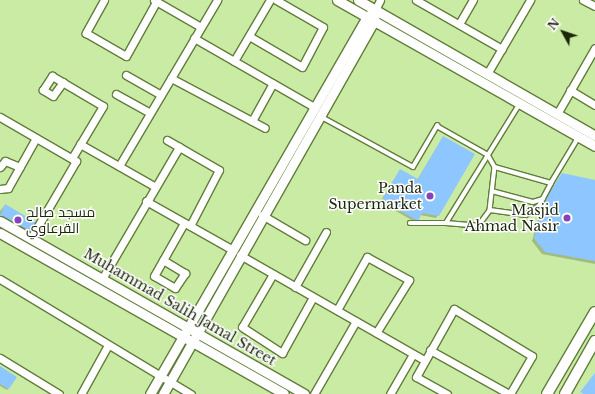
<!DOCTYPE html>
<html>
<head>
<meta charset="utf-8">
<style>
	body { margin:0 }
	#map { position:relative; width:595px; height:394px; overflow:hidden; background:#caeba4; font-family:"Libre Baskerville",Cairo,serif }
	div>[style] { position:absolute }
	.shadow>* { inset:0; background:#0003 }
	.building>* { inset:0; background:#8ec7ff }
	.roads { filter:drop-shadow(1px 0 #617d3b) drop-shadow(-1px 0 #617d3b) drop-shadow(0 1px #617d3b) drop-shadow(0 -1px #617d3b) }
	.lane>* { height:3.5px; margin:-1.75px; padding:0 1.75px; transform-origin:1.75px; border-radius:1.75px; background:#fff }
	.street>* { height:7px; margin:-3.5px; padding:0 3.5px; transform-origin:3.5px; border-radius:3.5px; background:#fff }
	.secondary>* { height:9px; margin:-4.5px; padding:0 4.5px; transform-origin:4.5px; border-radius:4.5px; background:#fff }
	.primary>* { height:10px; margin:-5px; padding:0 5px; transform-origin:5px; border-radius:5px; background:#fff }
	.dots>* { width:11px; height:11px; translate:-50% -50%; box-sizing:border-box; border:2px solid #fff; border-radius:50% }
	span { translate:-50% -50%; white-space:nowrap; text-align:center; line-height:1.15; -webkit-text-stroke:3px #fff; paint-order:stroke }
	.poi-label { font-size:14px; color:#1b270b }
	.right { translate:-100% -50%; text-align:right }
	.left { translate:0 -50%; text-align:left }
	.street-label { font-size:14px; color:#1b270b }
	.north { position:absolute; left:543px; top:12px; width:40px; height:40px; -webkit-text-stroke:3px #fff; paint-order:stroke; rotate:310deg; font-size:11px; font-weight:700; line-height:16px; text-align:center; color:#1b270b }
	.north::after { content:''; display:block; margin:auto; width:14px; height:18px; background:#1b270b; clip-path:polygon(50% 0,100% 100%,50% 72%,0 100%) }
</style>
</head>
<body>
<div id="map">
	<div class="shadow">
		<div style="clip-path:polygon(443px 137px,438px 215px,436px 218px,420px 215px,415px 222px,380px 202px,400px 170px,417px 180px)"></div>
		<div style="clip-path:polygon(562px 174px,595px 181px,595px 264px,542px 254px,532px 241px,543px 202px)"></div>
		<div style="clip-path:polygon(5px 205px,36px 223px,29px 233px,0 219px,0 211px)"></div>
		<div style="clip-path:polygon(0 368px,8px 389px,7px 390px,0 386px)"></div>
	</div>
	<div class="building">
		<div style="clip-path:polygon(443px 136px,475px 154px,439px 216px,422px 213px,418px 221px,382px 200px,400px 169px,418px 179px)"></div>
		<div style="clip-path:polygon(562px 173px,595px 180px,595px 261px,545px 252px,534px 238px,545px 199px)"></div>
		<div style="clip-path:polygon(5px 204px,37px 223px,32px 231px,0 216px)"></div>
		<div style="clip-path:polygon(0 366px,17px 377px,9px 389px,0 384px)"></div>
		<div style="clip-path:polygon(595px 373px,595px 394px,584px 394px,580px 392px)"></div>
	</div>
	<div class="roads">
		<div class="lane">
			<div style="left:320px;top:116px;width:106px;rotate:28.7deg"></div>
			<div style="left:413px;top:167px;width:48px;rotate:-59.7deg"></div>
			<div style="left:437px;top:126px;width:59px;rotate:29.6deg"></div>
			<div style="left:488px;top:155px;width:14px;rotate:60deg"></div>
			<div style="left:495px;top:167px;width:58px;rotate:15.9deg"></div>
			<div style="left:551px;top:183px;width:52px;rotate:-59deg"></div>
			<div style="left:495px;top:167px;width:43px;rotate:96.6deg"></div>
			<div style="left:490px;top:210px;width:36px;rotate:8deg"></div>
			<div style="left:526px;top:215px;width:16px;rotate:-35deg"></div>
			<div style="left:539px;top:206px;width:26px;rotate:-62deg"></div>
			<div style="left:492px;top:191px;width:42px;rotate:15deg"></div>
			<div style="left:533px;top:202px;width:10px;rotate:-17deg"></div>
			<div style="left:410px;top:223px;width:36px"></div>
			<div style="left:446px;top:223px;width:139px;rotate:-58.3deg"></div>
			<div style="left:446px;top:223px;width:32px;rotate:5deg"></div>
			<div style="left:478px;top:226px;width:20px;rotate:-53deg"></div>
		</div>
		<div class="street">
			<div style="left:104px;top:0;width:38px;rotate:119deg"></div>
			<div style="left:86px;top:33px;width:46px;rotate:29.9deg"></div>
			<div style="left:126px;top:56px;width:62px;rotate:-60.9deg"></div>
			<div style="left:154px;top:0;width:54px;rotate:29.9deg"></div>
			<div style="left:416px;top:0;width:99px;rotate:29.7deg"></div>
			<div style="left:583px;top:0;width:13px;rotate:27deg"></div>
			<div style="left:375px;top:10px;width:11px;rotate:-63deg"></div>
			<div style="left:459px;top:24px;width:28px;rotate:-60deg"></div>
			<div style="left:249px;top:36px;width:61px;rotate:30.3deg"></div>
			<div style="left:302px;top:67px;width:45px;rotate:-62.3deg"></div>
			<div style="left:323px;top:27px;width:54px;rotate:-150.1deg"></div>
			<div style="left:194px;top:38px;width:138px;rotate:29.9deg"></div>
			<div style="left:234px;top:61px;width:71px;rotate:-59.5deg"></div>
			<div style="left:487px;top:74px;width:86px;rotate:-59.8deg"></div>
			<div style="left:126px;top:75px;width:40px;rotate:29.7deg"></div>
			<div style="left:171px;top:78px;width:106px;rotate:28deg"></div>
			<div style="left:63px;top:82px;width:17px;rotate:126deg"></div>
			<div style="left:53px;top:96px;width:12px;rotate:-149deg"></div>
			<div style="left:43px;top:90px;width:17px;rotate:-57deg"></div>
			<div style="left:52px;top:76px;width:59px;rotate:30.5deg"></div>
			<div style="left:103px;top:106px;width:61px;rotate:120.8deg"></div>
			<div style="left:570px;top:90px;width:29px;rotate:31deg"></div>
			<div style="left:116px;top:94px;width:39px;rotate:29deg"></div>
			<div style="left:557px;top:114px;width:76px;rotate:-60.1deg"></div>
			<div style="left:0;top:117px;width:88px;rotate:30.1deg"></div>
			<div style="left:76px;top:161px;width:89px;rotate:120.3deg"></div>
			<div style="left:252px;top:121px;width:43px;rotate:-61.1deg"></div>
			<div style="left:167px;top:140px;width:60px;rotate:30deg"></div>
			<div style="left:219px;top:170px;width:63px;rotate:117.4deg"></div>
			<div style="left:80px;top:144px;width:85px;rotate:29.6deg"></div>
			<div style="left:119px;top:166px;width:193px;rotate:-59.4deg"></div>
			<div style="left:0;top:167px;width:8px;rotate:-50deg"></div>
			<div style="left:5px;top:161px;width:16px;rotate:22deg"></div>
			<div style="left:0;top:189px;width:8px;rotate:-7deg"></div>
			<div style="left:8px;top:188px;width:57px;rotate:-60.8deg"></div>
			<div style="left:146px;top:201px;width:100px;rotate:29.4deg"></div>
			<div style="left:262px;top:215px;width:50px;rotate:30.2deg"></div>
			<div style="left:240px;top:255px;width:212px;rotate:29.7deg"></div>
			<div style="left:163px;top:260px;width:26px;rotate:31deg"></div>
			<div style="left:185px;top:273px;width:18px;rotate:124deg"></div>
			<div style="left:175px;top:288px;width:24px;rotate:-150deg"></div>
			<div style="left:154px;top:276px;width:61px;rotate:-60.5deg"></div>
			<div style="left:273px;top:274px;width:61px;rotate:120.3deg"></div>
			<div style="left:242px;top:327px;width:48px;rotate:33deg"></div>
			<div style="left:282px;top:353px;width:64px;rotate:-61deg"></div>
			<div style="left:0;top:279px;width:223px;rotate:31.1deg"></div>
			<div style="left:102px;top:279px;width:153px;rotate:-59.7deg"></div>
			<div style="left:295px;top:287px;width:63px;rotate:-60.6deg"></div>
			<div style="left:337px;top:310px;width:61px;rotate:-60.5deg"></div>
			<div style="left:367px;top:257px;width:48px;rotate:28.7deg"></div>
			<div style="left:409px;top:280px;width:62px;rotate:121.9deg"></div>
			<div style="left:430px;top:350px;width:90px;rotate:29.1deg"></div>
			<div style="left:0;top:358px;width:69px;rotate:31.4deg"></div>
			<div style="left:81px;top:394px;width:56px;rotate:-61.1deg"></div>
			<div style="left:314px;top:394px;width:84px;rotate:-60.1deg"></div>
			<div style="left:390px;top:394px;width:46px;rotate:-60.1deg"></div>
			<div style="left:447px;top:394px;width:35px;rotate:-151deg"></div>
			<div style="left:416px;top:377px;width:78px;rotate:-60.8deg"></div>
			<div style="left:454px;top:309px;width:91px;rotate:31.1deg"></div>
			<div style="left:532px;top:356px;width:44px;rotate:120.1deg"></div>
		</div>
		<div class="secondary">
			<div style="left:337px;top:0;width:296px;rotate:29.5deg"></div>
			<div style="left:358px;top:0;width:273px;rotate:29.8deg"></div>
			<div style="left:0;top:221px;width:350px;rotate:29.6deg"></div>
			<div style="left:0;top:233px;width:326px;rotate:29.5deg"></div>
			<div style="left:150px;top:394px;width:435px;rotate:-60.1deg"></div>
			<div style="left:367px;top:17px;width:11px;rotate:-41deg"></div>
			<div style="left:163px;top:394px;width:429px;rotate:-60.5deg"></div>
			<div style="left:374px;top:21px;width:11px;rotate:-85deg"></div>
		</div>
		<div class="primary">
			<div style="left:547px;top:394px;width:95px;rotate:-59.7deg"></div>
			<div style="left:565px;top:394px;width:61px;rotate:-60.5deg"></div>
		</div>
	</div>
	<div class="dots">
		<div style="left:430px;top:196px;background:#8642b6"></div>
		<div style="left:567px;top:218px;background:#8642b6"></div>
		<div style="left:18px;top:220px;background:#8642b6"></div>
	</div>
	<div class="poi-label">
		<span class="right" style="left:422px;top:196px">Panda<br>Supermarket</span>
		<span class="right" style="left:559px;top:218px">Masjid<br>Ahmad Nasir</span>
		<span class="left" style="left:26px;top:220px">مسجد صالح<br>القرعاوي</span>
	</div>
	<div class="street-label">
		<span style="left:180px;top:307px;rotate:30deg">Muhammad Salih Jamal Street</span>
	</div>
	<div class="north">N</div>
</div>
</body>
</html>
